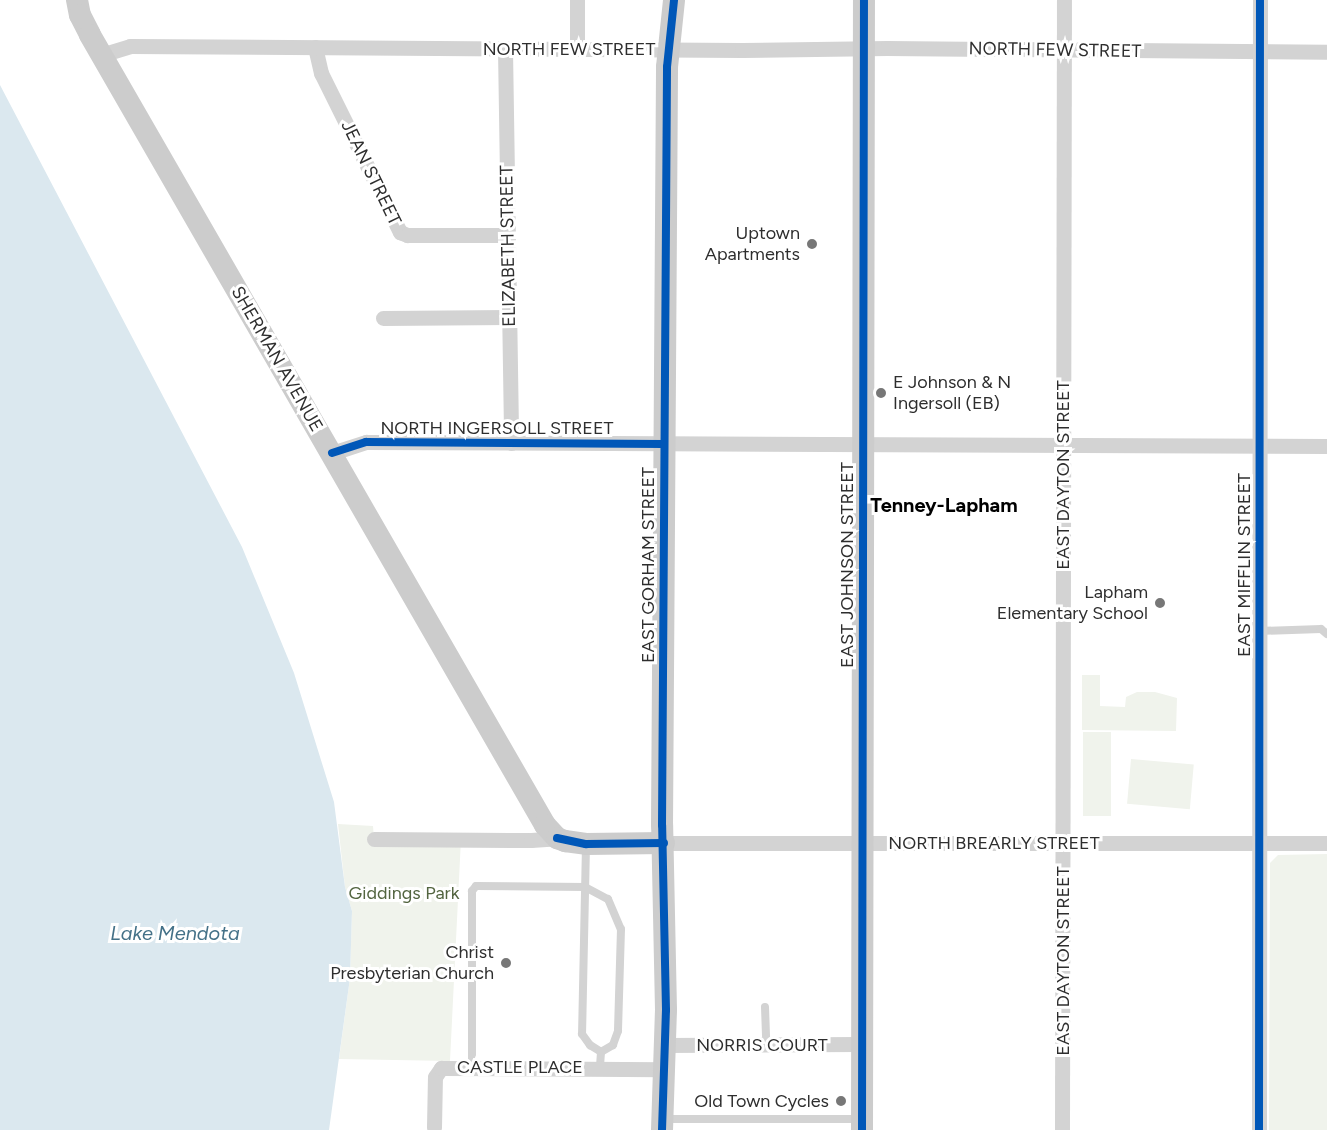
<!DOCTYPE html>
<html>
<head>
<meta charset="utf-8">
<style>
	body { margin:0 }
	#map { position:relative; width:1327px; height:1130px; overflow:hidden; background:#fff; font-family:Figtree,sans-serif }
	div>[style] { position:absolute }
	.green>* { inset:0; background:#f0f3ec; transform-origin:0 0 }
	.water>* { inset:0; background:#dbe8ef }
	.lane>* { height:8px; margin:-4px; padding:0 4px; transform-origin:4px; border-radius:4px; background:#d3d3d3 }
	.street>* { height:15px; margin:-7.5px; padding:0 7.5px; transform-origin:7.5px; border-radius:7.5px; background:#d3d3d3 }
	.secondary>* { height:22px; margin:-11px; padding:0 11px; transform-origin:11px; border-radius:11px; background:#ccc }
	.cycleway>* { height:8px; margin:-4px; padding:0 4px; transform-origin:4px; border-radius:4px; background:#0057b8 }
	.dots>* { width:16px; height:16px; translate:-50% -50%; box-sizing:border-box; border:3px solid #fff; border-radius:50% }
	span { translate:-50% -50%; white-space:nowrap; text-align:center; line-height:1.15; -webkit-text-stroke:6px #fff; paint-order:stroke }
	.street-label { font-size:18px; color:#2e2e2e }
	.poi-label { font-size:18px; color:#2e2e2e }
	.right { translate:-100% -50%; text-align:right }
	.left { translate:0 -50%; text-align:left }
	.park-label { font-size:18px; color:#536540 }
	.neighbourhood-label { font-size:20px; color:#000; font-weight:700 }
	.water-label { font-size:20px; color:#447188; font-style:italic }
</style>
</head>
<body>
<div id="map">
	<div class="green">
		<div style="clip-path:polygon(1082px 675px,1100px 675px,1100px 706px,1125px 707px,1126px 697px,1137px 692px,1155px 692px,1177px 698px,1176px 731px,1082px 730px)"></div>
		<div style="left:1083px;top:732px;width:28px;height:84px"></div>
		<div style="left:1131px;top:759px;width:63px;height:45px;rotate:5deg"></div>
		<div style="clip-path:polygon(338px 824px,373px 826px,374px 838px,461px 839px,450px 1061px,339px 1059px,350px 978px,352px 911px,345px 887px)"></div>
		<div style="clip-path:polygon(1327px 854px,1327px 1130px,1269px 1130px,1270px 863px,1278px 855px)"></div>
	</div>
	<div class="water">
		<div style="clip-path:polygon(0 85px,242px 547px,294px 673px,334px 802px,345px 887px,352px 911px,350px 978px,329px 1130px,0 1130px)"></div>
	</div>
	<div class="lane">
		<div style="left:1259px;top:631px;width:62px;rotate:-1.8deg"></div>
		<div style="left:1321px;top:629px;width:8px;rotate:40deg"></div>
		<div style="left:586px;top:845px;width:189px;rotate:91.2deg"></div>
		<div style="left:582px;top:1034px;width:14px;rotate:54deg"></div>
		<div style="left:590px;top:1045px;width:13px;rotate:32deg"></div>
		<div style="left:765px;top:1007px;width:38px;rotate:88deg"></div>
		<div style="left:472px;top:1067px;width:176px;rotate:-90deg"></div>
		<div style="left:472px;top:891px;width:6px;rotate:-51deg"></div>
		<div style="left:476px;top:886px;width:109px;rotate:0.5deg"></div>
		<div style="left:585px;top:887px;width:26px;rotate:28deg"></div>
		<div style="left:608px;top:899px;width:33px;rotate:67deg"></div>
		<div style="left:621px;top:929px;width:102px;rotate:91.7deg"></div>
		<div style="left:618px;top:1031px;width:15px;rotate:110deg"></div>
		<div style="left:613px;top:1045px;width:14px;rotate:150deg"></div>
		<div style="left:601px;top:1052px;width:16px;rotate:94deg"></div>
		<div style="left:665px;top:1119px;width:195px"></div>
	</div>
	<div class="street">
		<div style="left:315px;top:47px;width:27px;rotate:77deg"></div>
		<div style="left:321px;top:73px;width:178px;rotate:63.6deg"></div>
		<div style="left:400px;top:232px;width:8px;rotate:23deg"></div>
		<div style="left:407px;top:235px;width:101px"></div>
		<div style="left:505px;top:49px;width:394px;rotate:89.1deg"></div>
		<div style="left:577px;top:49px;width:49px;rotate:-90deg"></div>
		<div style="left:101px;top:55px;width:30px;rotate:-17deg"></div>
		<div style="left:130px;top:46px;width:612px;rotate:0.37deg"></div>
		<div style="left:742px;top:50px;width:145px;rotate:-0.8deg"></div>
		<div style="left:887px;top:48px;width:440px;rotate:0.5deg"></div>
		<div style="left:383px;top:318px;width:126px;rotate:-0.5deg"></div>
		<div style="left:332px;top:453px;width:36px;rotate:-18deg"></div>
		<div style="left:366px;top:442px;width:961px;rotate:0.24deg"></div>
		<div style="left:374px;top:839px;width:157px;rotate:0.4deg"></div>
		<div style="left:531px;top:840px;width:26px;rotate:-4deg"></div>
		<div style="left:664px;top:843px;width:663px"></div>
		<div style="left:664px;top:1045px;width:196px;rotate:-0.3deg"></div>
		<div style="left:434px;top:1127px;width:50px;rotate:-88.9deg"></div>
		<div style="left:435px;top:1077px;width:11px;rotate:-56deg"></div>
		<div style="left:441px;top:1068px;width:222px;rotate:0.3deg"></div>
		<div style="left:1062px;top:1130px;width:1130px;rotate:-89.9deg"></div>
		<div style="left:1259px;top:1130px;width:1130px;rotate:-89.95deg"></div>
	</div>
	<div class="secondary">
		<div style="left:77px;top:0;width:15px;rotate:79deg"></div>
		<div style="left:80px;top:15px;width:22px;rotate:63deg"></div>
		<div style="left:90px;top:35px;width:912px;rotate:60.06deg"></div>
		<div style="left:545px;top:825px;width:18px;rotate:47deg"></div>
		<div style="left:557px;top:838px;width:9px;rotate:21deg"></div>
		<div style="left:565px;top:841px;width:21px;rotate:8deg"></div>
		<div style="left:586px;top:844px;width:78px;rotate:-0.7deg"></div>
		<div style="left:662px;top:1130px;width:120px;rotate:-88.1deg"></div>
		<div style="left:666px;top:1010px;width:185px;rotate:-91.2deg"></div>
		<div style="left:662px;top:825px;width:758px;rotate:-89.62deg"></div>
		<div style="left:667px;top:67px;width:67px;rotate:-84deg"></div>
		<div style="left:862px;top:1130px;width:1130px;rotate:-89.9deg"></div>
	</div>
	<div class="cycleway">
		<div style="left:332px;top:453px;width:36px;rotate:-18deg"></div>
		<div style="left:366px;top:442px;width:298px;rotate:0.4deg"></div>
		<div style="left:557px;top:838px;width:30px;rotate:12deg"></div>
		<div style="left:586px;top:844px;width:78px;rotate:-0.7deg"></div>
		<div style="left:662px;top:1130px;width:120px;rotate:-88.1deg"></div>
		<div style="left:666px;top:1010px;width:185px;rotate:-91.2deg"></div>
		<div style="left:662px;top:825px;width:758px;rotate:-89.62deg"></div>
		<div style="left:667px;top:67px;width:67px;rotate:-84deg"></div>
		<div style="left:862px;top:1130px;width:1130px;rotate:-89.9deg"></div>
		<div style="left:1259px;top:1130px;width:1130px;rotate:-89.95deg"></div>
	</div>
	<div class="dots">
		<div style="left:812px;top:244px;background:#777"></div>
		<div style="left:881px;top:393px;background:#777"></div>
		<div style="left:1160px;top:603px;background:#777"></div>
		<div style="left:506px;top:963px;background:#777"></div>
		<div style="left:841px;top:1101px;background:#777"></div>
	</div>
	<div class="street-label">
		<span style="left:569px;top:49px">NORTH FEW STREET</span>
		<span style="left:1055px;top:50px;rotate:1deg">NORTH FEW STREET</span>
		<span style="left:371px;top:173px;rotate:64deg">JEAN STREET</span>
		<span style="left:508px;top:246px;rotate:-91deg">ELIZABETH STREET</span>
		<span style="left:277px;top:359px;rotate:60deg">SHERMAN AVENUE</span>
		<span style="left:497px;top:428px">NORTH INGERSOLL STREET</span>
		<span style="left:1063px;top:475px;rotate:-90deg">EAST DAYTON STREET</span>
		<span style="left:648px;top:565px;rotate:-90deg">EAST GORHAM STREET</span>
		<span style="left:847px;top:565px;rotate:-90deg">EAST JOHNSON STREET</span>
		<span style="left:1244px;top:565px;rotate:-90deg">EAST MIFFLIN STREET</span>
		<span style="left:994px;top:843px">NORTH BREARLY STREET</span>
		<span style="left:1063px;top:961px;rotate:-90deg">EAST DAYTON STREET</span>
		<span style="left:762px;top:1045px">NORRIS COURT</span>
		<span style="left:520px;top:1067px">CASTLE PLACE</span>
	</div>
	<div class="poi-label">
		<span class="right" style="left:800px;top:244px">Uptown<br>Apartments</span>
		<span class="left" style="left:893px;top:393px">E Johnson &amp; N<br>Ingersoll (EB)</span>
		<span class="right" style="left:1148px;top:603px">Lapham<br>Elementary School</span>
		<span class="right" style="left:494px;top:963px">Christ<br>Presbyterian Church</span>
		<span class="right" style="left:829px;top:1101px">Old Town Cycles</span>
	</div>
	<div class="park-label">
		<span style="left:404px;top:893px">Giddings Park</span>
	</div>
	<div class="neighbourhood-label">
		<span style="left:944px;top:505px">Tenney-Lapham</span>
	</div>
	<div class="water-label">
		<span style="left:175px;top:933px">Lake Mendota</span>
	</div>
</div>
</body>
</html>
